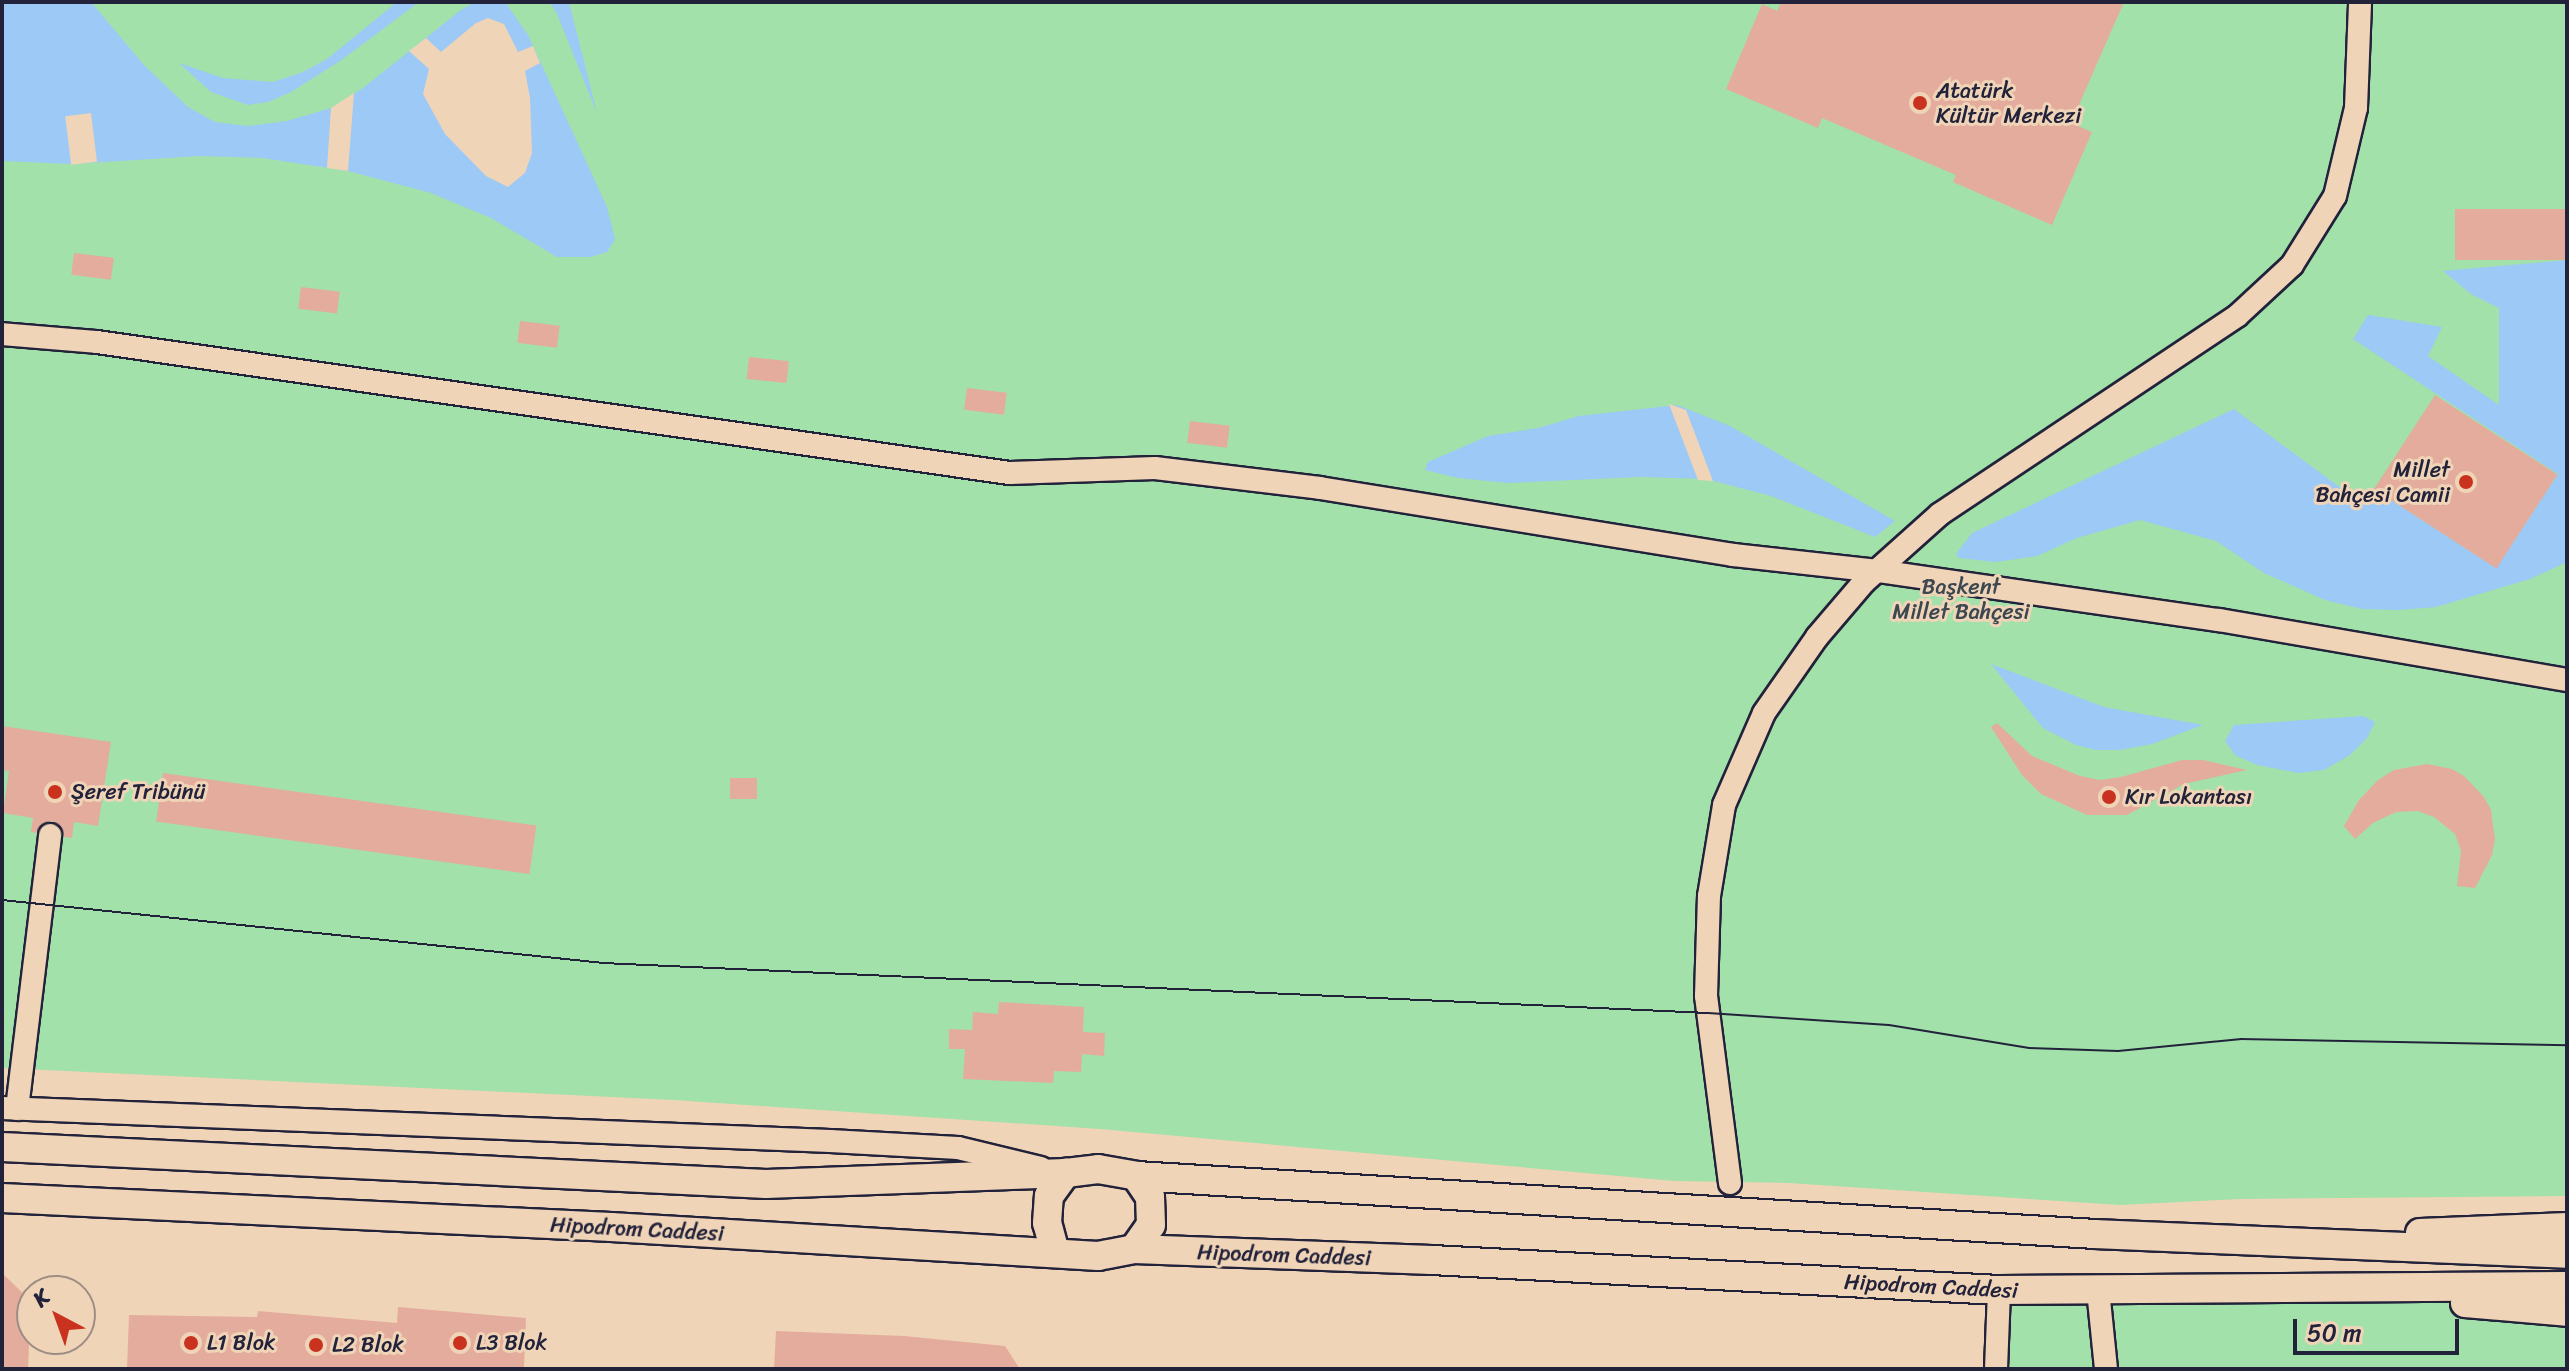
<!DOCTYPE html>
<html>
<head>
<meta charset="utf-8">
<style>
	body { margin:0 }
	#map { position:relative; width:2569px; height:1371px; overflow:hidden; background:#f0d4b7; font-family:Sriracha,sans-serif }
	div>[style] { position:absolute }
	.green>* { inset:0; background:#a2e1aa }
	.water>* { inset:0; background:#9cc9f6 }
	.pier>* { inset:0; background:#f0d4b7; transform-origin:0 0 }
	.building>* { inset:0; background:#e4ac9d; transform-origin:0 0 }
	.roads { filter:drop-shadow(2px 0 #22223b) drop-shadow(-2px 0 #22223b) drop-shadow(0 2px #22223b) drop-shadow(0 -2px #22223b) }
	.minor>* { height:22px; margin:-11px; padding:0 11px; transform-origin:11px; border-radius:11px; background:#f0d4b7 }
	.major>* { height:28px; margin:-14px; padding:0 14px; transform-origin:14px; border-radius:14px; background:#f0d4b7 }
	.tram>* { height:2px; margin:-1px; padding:0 1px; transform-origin:1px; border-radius:1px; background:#22223b }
	.dots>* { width:22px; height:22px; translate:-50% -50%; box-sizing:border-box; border:4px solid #f0d4b7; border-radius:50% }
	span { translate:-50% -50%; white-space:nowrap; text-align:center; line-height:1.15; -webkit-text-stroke:6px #f0d4b7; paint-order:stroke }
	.poi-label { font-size:22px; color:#22223b }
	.left { translate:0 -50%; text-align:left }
	.right { translate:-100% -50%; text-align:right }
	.park-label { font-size:22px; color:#3c4851 }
	.street-label { font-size:22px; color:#22223b }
	.frame { position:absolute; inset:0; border:4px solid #22223b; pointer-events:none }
	.north { position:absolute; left:16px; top:1275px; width:80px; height:80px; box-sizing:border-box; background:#f0d4b7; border:2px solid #9e8d85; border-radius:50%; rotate:319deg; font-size:22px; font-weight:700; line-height:32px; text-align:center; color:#22223b }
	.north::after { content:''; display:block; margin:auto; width:28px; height:36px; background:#c8321e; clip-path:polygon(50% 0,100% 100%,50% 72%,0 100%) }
	.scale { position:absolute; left:2293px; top:1319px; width:166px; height:36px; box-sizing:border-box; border:4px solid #22223b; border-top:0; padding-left:10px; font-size:24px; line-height:28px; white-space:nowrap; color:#22223b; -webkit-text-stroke:6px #f0d4b7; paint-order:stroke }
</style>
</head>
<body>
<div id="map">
	<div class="green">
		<div style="clip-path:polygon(2px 2px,2567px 2px,2567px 1196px,2240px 1199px,2120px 1205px,1789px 1183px,1674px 1181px,1100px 1129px,674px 1100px,2px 1068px)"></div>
		<div style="clip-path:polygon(1999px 1290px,2321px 1290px,2567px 1312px,2567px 1369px,1996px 1369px)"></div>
	</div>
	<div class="water">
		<div style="clip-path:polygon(2px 2px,91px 2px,144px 65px,188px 107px,215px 122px,247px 126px,287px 121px,331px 108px,363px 88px,461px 10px,475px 2px,505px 2px,528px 35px,607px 207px,615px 239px,607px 252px,591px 257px,557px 257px,491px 218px,431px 193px,348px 171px,262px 158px,200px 156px,72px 164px,2px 161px)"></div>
		<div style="clip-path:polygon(397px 2px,419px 2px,340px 61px,291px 92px,268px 102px,248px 105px,211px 92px,179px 63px,223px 78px,273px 82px,303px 72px,327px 59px)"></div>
		<div style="clip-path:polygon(550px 2px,569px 2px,597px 113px,557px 14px)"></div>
		<div style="clip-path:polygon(2567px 260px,2567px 562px,2530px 579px,2436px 607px,2399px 610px,2362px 609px,2325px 600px,2264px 573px,2216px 541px,2140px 520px,2077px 538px,2037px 556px,1995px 562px,1959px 558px,1956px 554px,1972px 533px,2234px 409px,2364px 505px,2374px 489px,2496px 568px,2558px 474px,2353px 339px,2368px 315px,2442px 327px,2428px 356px,2499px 405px,2499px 308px,2471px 294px,2443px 271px)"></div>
		<div style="clip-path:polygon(1677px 405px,1730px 426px,1895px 521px,1875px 537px,1771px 496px,1706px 479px,1640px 477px,1508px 483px,1458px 478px,1425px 470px,1428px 462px,1488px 436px,1538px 428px,1579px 416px)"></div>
		<div style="clip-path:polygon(1991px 664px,2104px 707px,2203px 725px,2152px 744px,2120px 750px,2096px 750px,2076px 745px,2043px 728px)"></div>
		<div style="clip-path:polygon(2363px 716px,2375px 722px,2367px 738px,2350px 755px,2324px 770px,2299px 773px,2257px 765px,2235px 755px,2225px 741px,2234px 725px)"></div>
	</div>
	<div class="pier">
		<div style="clip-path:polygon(488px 18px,504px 24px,518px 52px,533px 46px,540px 63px,525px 71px,530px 98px,532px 153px,525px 173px,508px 187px,486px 176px,445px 134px,423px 94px,429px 69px,409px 51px,426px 38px,441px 52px,476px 23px)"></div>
		<div style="clip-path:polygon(354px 93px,348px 171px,327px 168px,331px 108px)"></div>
		<div style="left:91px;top:113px;width:49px;height:26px;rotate:83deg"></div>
		<div style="clip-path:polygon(1669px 404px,1686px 410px,1713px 481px,1698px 480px)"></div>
	</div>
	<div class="building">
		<div style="clip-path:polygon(1781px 2px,2124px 2px,2071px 123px,2092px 132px,2052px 225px,1953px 182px,1956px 175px,1822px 118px,1818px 128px,1726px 89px,1762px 4px,1777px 11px)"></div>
		<div style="left:2567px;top:209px;width:51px;height:112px;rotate:90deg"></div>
		<div style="left:74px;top:253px;width:40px;height:22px;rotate:7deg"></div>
		<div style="left:301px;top:287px;width:39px;height:22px;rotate:7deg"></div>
		<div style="left:520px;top:321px;width:40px;height:22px;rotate:7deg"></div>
		<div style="left:749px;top:357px;width:40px;height:22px;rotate:6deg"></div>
		<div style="left:967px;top:388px;width:40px;height:22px;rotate:7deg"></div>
		<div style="left:2435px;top:395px;width:146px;height:112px;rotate:33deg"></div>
		<div style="left:1190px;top:421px;width:40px;height:22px;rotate:7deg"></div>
		<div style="clip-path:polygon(1997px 723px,2032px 756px,2080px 776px,2100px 780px,2121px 777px,2182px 760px,2203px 760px,2247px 770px,2184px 784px,2127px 815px,2087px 815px,2041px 794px,2022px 775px,1991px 727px)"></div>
		<div style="clip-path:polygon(2px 726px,111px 742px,98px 826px,74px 822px,72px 838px,64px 837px,62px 829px,52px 821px,44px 823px,36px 833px,31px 832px,33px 818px,3px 813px,9px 771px,2px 770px)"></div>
		<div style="clip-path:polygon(2427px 764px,2452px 769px,2464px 776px,2484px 797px,2491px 810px,2495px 839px,2492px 855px,2475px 888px,2457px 886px,2461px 851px,2455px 834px,2434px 817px,2418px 811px,2396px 812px,2373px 823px,2355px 839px,2344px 826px,2359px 800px,2378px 780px,2394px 770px)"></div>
		<div style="left:163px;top:773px;width:377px;height:49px;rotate:8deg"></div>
		<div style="left:757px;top:778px;width:21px;height:27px;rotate:90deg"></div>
		<div style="clip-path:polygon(999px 1002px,1084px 1007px,1083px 1032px,1105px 1033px,1104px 1056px,1082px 1054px,1081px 1072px,1054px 1071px,1053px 1083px,963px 1079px,965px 1049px,949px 1049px,949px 1029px,972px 1030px,973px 1012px,998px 1014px)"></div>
		<div style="clip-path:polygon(2px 1273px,31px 1301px,28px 1369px,2px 1369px)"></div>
		<div style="clip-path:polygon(398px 1307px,526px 1318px,524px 1369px,127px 1369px,129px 1315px,257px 1317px,258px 1311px,397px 1323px)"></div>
		<div style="clip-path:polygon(776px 1331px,904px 1336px,1005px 1346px,1020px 1369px,774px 1369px)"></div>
	</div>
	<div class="roads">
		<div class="minor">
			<div style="left:2px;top:334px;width:95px;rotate:4.8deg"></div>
			<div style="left:97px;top:342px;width:922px;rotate:8.17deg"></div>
			<div style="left:1010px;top:473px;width:145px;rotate:-2deg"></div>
			<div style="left:1155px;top:468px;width:166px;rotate:6.9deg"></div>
			<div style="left:1320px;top:488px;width:418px;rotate:9.2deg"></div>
			<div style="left:1733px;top:555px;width:146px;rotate:6.3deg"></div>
			<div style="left:1878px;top:571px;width:345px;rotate:8.2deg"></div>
			<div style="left:2219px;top:620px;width:353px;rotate:9.8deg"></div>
			<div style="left:2px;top:1108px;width:829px;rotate:2.28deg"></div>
			<div style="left:830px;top:1141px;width:128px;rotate:3.1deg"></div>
			<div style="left:958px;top:1148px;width:85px;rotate:13.5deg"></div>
			<div style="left:17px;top:1109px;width:276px;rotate:-83.1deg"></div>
			<div style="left:1730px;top:1183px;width:189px;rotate:-97.3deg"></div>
			<div style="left:1706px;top:996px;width:100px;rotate:-88.3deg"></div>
			<div style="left:1709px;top:896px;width:92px;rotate:-80.6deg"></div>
			<div style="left:1724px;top:805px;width:100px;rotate:-66.5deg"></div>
			<div style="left:1764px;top:713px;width:93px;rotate:-55.1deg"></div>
			<div style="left:1817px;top:637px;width:72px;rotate:-49.5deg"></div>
			<div style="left:1864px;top:582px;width:102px;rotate:-41.8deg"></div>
			<div style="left:1940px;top:514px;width:357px;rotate:-33.7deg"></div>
			<div style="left:2237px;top:316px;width:75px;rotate:-42.8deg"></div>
			<div style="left:2292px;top:265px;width:81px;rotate:-58.1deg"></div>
			<div style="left:2335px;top:196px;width:90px;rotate:-76.6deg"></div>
			<div style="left:2356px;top:108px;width:106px;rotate:-87.8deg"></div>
			<div style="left:2098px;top:1290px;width:79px;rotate:84.2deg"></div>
			<div style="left:1996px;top:1369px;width:79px;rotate:-87.8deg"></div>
		</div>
		<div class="major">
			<div style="left:2px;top:1147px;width:765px;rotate:2.77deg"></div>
			<div style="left:766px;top:1184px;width:300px;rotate:-2.1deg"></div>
			<div style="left:1066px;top:1173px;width:32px;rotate:-7deg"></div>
			<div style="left:1098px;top:1169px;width:39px;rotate:10deg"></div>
			<div style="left:1136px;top:1176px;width:960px;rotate:3.46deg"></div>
			<div style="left:2094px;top:1234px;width:473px;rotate:2.4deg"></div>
			<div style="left:2px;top:1198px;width:610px;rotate:2.73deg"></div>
			<div style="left:611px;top:1227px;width:488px;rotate:3.4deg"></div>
			<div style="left:1098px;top:1256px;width:37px;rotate:-11deg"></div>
			<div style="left:1134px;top:1249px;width:298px;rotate:2.1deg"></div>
			<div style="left:1432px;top:1260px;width:568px;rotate:3.03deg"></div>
			<div style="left:1999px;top:1290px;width:568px;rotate:-0.4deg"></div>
			<div style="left:2420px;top:1233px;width:147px;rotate:-2.3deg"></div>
			<div style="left:1134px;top:1249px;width:29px;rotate:-55deg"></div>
			<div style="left:1151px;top:1225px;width:28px;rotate:-92deg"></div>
			<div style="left:1150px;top:1197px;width:25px;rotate:-124deg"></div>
			<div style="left:1055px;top:1252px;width:30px;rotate:-105deg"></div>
			<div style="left:1047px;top:1223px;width:27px;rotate:-86deg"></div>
			<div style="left:1049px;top:1196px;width:29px;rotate:-54deg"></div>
			<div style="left:2465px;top:1303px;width:102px;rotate:5deg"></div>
		</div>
	</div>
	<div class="tram">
		<div style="left:2px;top:900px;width:604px;rotate:5.98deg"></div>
		<div style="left:603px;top:963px;width:1106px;rotate:2.59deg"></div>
		<div style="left:1708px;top:1013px;width:181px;rotate:3.8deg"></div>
		<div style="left:1889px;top:1025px;width:142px;rotate:9.3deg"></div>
		<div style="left:2029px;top:1048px;width:89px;rotate:1.9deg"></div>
		<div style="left:2118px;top:1051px;width:124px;rotate:-5.6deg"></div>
		<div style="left:2241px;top:1039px;width:326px;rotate:1.1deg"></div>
	</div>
	<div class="dots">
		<div style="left:1920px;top:103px;background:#c8321e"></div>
		<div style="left:2466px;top:482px;background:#c8321e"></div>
		<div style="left:55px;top:792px;background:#c8321e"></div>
		<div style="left:2109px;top:797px;background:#c8321e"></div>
		<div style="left:191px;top:1343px;background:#c8321e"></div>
		<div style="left:460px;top:1343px;background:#c8321e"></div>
		<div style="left:316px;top:1345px;background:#c8321e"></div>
	</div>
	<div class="poi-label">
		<span class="left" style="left:1936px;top:103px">Atatürk<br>Kültür Merkezi</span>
		<span class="right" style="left:2450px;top:482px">Millet<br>Bahçesi Camii</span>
		<span class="left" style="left:71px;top:792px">Şeref Tribünü</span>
		<span class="left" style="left:2125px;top:797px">Kır Lokantası</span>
		<span class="left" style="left:207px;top:1343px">L1 Blok</span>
		<span class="left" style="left:476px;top:1343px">L3 Blok</span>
		<span class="left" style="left:332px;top:1345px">L2 Blok</span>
	</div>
	<div class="park-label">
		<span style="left:1961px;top:599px">Başkent<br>Millet Bahçesi</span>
	</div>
	<div class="street-label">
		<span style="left:637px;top:1229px;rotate:3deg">Hipodrom Caddesi</span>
		<span style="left:1284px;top:1255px;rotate:2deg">Hipodrom Caddesi</span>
		<span style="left:1931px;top:1286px;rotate:3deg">Hipodrom Caddesi</span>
	</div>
	<div class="frame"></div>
	<div class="north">K</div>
	<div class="scale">50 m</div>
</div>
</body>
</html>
